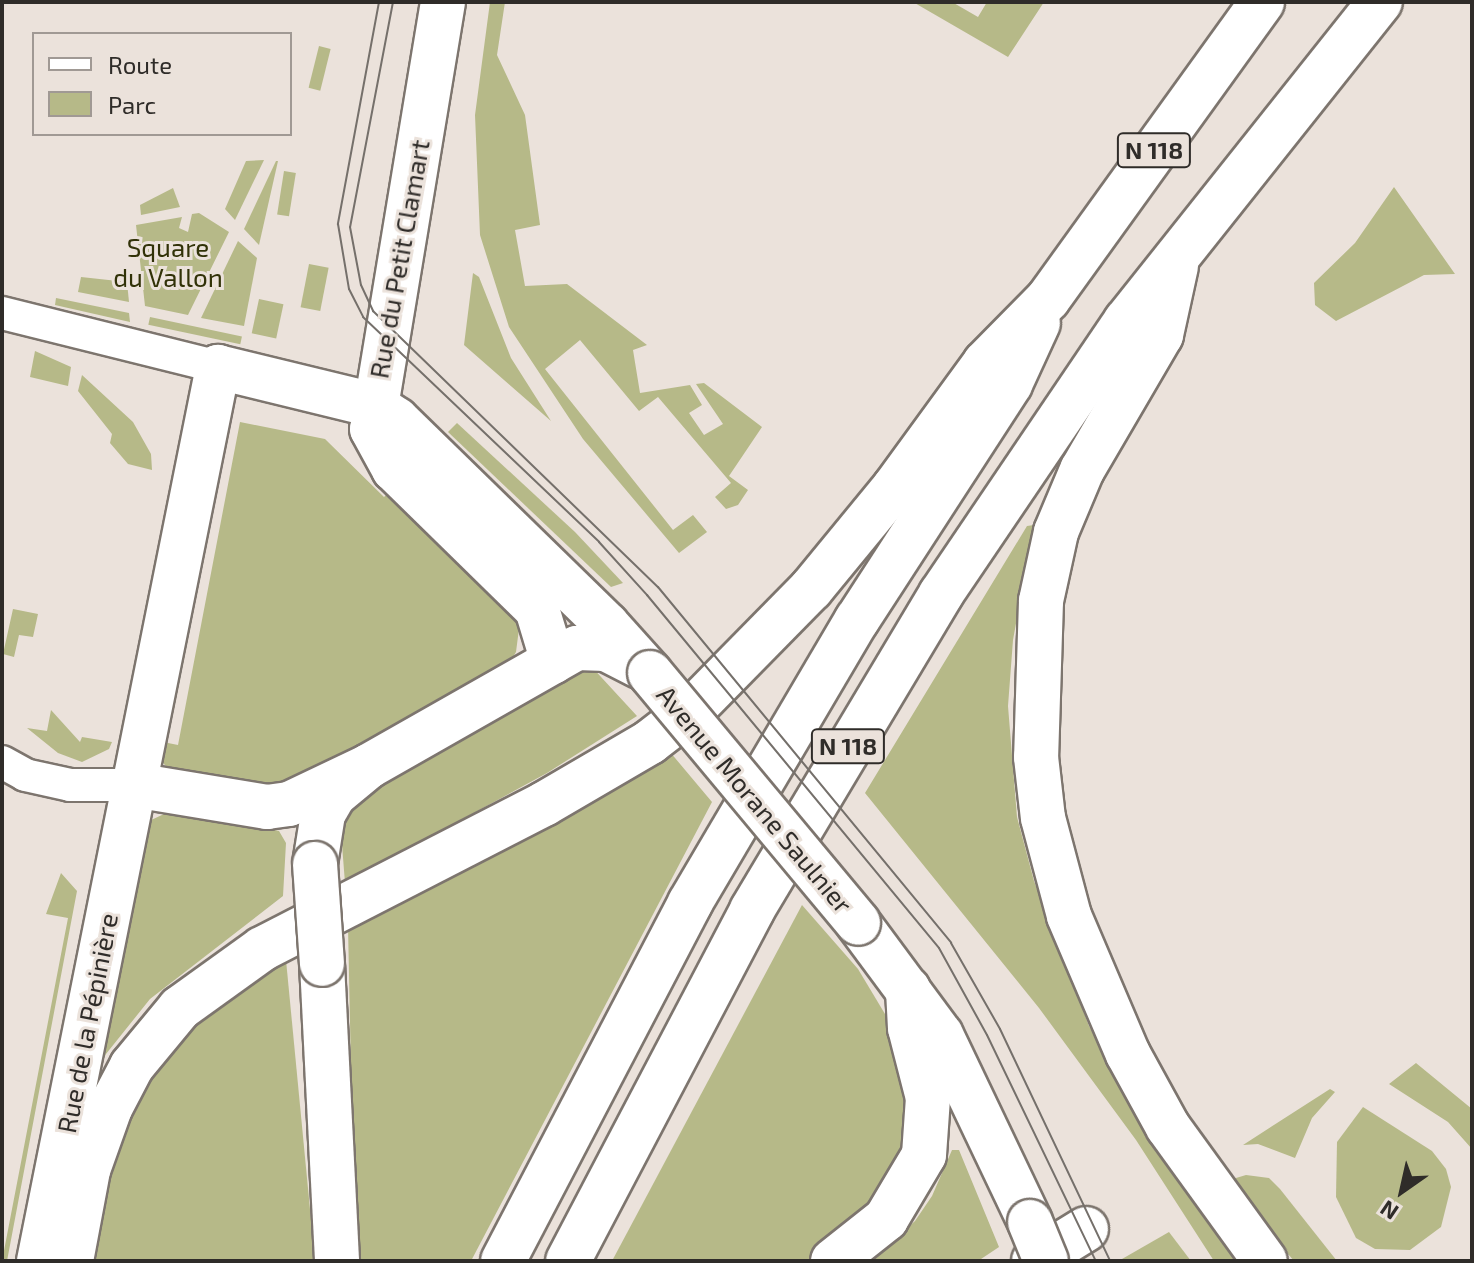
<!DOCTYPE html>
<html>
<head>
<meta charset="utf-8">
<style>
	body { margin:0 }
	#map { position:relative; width:1474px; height:1263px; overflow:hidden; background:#ebe2db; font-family:"Exo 2",sans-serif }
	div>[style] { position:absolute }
	.green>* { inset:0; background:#b6b988; transform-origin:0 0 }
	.roads { filter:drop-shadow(2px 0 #7d756e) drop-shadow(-2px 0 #7d756e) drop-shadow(0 2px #7d756e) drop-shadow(0 -2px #7d756e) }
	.street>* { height:32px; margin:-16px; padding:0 16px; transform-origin:16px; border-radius:16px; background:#fff }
	.secondary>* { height:44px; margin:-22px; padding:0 22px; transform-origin:22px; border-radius:22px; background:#fff }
	.highway>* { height:44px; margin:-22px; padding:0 22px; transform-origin:22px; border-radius:22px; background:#fff }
	.tram>* { height:2px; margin:-1px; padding:0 1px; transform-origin:1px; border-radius:1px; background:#75706b }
	.bridges { filter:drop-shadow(2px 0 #7d756e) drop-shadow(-2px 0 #7d756e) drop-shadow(0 2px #7d756e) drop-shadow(0 -2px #7d756e) }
	.secondary-bridge>* { height:44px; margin:-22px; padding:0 22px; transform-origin:22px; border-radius:22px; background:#fff }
	.highway-bridge>* { height:44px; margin:-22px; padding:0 22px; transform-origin:22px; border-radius:22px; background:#fff }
	span { translate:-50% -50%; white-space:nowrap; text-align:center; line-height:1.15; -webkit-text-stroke:6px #ebe2db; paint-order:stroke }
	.shield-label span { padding:2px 6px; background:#ebe2db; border:2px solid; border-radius:6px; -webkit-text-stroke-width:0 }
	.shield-label { font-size:24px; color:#2f2c29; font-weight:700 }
	.park-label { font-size:26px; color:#313208 }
	.street-label { font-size:26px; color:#2f2c29 }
	.frame { position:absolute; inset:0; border:4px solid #2f2c29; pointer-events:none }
	.legend { position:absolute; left:32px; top:32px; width:260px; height:104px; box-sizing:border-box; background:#ebe2db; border:2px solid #a09994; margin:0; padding:10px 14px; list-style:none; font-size:24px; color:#2f2c29 }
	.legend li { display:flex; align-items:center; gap:16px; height:40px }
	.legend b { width:40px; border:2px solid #a09994 }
	.north { position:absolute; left:1362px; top:1151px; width:80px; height:80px; -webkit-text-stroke:6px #ebe2db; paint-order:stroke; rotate:214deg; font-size:22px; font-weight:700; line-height:32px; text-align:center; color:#2f2c29 }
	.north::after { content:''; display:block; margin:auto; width:28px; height:36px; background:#2f2c29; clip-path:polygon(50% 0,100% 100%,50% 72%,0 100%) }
</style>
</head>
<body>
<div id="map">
	<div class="green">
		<div style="clip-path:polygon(490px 2px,505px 2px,497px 55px,525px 115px,540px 225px,515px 230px,525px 286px,567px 284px,647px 345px,633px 350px,640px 393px,690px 385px,702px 405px,689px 413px,704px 435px,723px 424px,696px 384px,704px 383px,762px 427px,729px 476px,748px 490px,738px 505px,726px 509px,715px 497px,731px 483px,658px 397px,639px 411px,580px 340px,545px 369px,673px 530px,693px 515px,707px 532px,679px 553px,583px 439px,509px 327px,480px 235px,475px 115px)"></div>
		<div style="clip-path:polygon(913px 2px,952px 2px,978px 17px,987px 2px,1044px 2px,1008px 57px)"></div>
		<div style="left:319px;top:46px;width:12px;height:43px;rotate:14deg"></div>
		<div style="clip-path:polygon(264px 160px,235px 220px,225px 209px,246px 161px)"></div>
		<div style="clip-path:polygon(276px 161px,278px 161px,259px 245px,244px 229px)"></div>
		<div style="left:284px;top:171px;width:12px;height:44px;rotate:9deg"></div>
		<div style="clip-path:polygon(1394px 187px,1455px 274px,1424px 275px,1336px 321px,1315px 305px,1314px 283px,1355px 243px)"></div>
		<div style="clip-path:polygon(173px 188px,180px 207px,141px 215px,140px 205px)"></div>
		<div style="clip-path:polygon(199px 213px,229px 232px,188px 315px,145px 306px,136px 225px,182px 217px,179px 228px,188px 232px,192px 214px)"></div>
		<div style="clip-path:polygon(238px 241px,257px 258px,244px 326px,201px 318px)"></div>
		<div style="left:309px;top:264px;width:20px;height:44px;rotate:11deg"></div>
		<div style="clip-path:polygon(473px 273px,479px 277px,511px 358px,551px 421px,464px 345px)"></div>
		<div style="clip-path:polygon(81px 277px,127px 282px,129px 302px,78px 292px)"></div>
		<div style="clip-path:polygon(56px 298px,129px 313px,130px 322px,55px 305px)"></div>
		<div style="left:259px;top:299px;width:25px;height:35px;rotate:12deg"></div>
		<div style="left:150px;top:317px;width:94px;height:8px;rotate:12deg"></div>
		<div style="clip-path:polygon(35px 351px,71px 367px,68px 386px,30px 377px)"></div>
		<div style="clip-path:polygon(82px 375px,133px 422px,151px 454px,152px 470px,128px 464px,110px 443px,112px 434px,78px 391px)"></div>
		<div style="clip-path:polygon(240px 422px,325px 439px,384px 497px,396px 485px,520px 621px,516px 652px,507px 667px,293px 792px,172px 772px,159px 759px,158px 741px,178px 745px)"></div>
		<div style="clip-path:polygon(457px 423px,575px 532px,623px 583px,611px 587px,448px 432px)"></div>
		<div style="clip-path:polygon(1034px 525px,1013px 640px,1008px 706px,1017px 817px,1034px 881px,1089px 1026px,1125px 1094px,1243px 1261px,1214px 1261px,1136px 1140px,1039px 1008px,865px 793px,1027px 526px)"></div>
		<div style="clip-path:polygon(13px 609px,38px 614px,33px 637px,19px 635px,14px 657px,3px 654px)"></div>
		<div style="clip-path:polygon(590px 665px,637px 716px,547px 773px,345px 883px,341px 832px,332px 811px)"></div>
		<div style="clip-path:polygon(51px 710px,80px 742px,82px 737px,112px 742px,109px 749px,82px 762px,58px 753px,27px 728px,47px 731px)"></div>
		<div style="clip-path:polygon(670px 752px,712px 802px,471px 1261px,355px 1261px,348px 927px,538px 833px)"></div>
		<div style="clip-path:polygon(177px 808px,279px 831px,286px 843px,283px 896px,150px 999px,106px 1054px,89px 1089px,149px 821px)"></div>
		<div style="clip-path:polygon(61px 873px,77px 891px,7px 1261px,2px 1261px,68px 918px,46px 914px)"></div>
		<div style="clip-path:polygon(802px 905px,858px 969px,891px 1024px,913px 1128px,886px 1193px,807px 1261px,612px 1261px)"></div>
		<div style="clip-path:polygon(286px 960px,315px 1261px,88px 1261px,126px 1119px,156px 1062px,222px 998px)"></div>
		<div style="clip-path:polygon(1416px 1063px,1472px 1109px,1472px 1149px,1448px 1122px,1389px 1084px)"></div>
		<div style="clip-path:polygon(1330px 1089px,1335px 1092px,1312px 1118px,1295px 1158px,1258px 1144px,1243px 1145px)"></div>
		<div style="clip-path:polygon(1363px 1107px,1432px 1151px,1446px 1169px,1451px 1187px,1441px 1227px,1410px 1250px,1375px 1249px,1356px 1238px,1336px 1197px,1337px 1142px)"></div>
		<div style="clip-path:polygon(952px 1150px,959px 1150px,999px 1247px,978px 1261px,871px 1261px,915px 1221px,932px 1196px)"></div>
		<div style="clip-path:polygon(1246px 1175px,1269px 1178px,1280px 1189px,1337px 1261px,1294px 1261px,1226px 1181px)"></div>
		<div style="clip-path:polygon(1169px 1232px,1191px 1261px,1123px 1261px,1122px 1259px)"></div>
	</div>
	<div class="roads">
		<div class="street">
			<div style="left:2px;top:313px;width:223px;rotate:14deg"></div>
			<div style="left:2px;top:762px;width:26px;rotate:29deg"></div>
			<div style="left:25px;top:775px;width:46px;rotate:12.5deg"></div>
			<div style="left:70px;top:785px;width:64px"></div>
		</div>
		<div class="secondary">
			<div style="left:443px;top:2px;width:433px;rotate:99.4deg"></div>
			<div style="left:372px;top:429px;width:46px;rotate:61.2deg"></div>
			<div style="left:394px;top:469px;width:200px;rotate:44.4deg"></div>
			<div style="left:537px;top:609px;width:55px;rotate:73.2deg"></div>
			<div style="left:134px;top:785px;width:135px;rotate:9.4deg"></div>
			<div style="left:267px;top:807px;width:22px;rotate:-8deg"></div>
			<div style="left:289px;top:804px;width:89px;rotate:-25.4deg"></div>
			<div style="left:369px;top:766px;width:239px;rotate:-29.6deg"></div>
			<div style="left:577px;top:648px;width:29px;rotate:2deg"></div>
			<div style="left:606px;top:649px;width:39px;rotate:27deg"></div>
			<div style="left:858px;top:923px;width:139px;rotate:53.5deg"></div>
			<div style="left:941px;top:1035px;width:207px;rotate:64.5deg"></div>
			<div style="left:39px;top:1261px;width:912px;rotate:-78.68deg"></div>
			<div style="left:218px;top:367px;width:161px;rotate:13.7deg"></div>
			<div style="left:374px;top:405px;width:27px;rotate:33deg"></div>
			<div style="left:397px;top:420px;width:293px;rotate:44.3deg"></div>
			<div style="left:607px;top:625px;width:64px;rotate:48.1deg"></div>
		</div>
		<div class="highway">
			<div style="left:1176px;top:266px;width:71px;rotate:102.3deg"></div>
			<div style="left:1161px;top:335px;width:156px;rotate:120.3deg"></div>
			<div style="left:1082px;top:470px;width:67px;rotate:112.8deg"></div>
			<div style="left:1056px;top:532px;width:71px;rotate:102.3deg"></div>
			<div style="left:1041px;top:601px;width:156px;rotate:91.8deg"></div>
			<div style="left:1036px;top:757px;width:61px;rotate:83.5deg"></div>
			<div style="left:1043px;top:818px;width:101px;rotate:75.1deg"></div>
			<div style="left:1069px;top:916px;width:150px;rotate:66.9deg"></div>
			<div style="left:1128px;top:1054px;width:83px;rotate:61.3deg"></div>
			<div style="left:1168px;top:1127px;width:165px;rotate:54.1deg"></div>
			<div style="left:315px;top:864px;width:51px;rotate:-80.9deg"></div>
			<div style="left:323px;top:814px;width:22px;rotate:-60deg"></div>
			<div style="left:334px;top:795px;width:45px;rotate:-39.6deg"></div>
			<div style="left:322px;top:964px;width:297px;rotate:87.1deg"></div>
			<div style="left:71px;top:1261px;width:93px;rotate:-79.4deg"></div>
			<div style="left:88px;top:1170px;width:66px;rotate:-70.5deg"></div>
			<div style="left:110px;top:1108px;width:47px;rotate:-62.4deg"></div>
			<div style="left:132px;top:1066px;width:75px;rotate:-50.4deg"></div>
			<div style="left:180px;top:1008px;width:101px;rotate:-35.7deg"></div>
			<div style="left:262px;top:949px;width:317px;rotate:-27.2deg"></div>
			<div style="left:544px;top:804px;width:123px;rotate:-30.3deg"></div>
			<div style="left:650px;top:742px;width:56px;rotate:-37.7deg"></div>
			<div style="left:694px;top:708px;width:167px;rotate:-45.5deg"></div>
			<div style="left:811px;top:589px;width:131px;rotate:-50.6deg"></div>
			<div style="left:894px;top:488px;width:155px;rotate:-53.9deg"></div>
			<div style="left:985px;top:363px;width:90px;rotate:-45.5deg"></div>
			<div style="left:1048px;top:299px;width:366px;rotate:-54.2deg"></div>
			<div style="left:503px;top:1261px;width:404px;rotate:-62.4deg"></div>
			<div style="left:690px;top:903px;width:329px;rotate:-59.5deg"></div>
			<div style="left:857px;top:620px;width:281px;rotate:-57deg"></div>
			<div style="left:1010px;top:384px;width:67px;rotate:-65.3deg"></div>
			<div style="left:568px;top:1261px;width:396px;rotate:-62.3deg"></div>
			<div style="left:752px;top:910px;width:368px;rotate:-59.1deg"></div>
			<div style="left:941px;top:594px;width:330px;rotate:-55.9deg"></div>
			<div style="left:1126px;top:321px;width:408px;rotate:-51.5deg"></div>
			<div style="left:833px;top:1261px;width:68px;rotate:-38.4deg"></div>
			<div style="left:886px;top:1219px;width:74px;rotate:-59.3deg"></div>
			<div style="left:924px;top:1155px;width:57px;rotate:-86deg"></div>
			<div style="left:928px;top:1098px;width:72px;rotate:-104.4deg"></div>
			<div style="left:910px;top:1028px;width:39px;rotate:-93deg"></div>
			<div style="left:1034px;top:1261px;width:61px;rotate:-31.6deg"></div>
		</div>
	</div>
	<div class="tram">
		<div style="left:379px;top:2px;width:226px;rotate:100.5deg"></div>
		<div style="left:338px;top:224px;width:66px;rotate:80.4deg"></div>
		<div style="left:349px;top:289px;width:31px;rotate:63deg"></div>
		<div style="left:363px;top:317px;width:326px;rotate:43.6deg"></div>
		<div style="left:599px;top:542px;width:72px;rotate:47.8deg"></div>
		<div style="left:647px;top:595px;width:458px;rotate:50.4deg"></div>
		<div style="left:939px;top:948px;width:99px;rotate:61.1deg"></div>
		<div style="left:987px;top:1035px;width:251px;rotate:64.3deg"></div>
		<div style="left:393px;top:2px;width:229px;rotate:100.8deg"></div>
		<div style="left:350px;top:227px;width:59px;rotate:79.3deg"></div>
		<div style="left:361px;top:285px;width:29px;rotate:65deg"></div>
		<div style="left:373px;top:311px;width:397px;rotate:44.1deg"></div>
		<div style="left:658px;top:587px;width:461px;rotate:50.5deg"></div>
		<div style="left:951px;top:943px;width:99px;rotate:60.3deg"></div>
		<div style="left:1000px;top:1029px;width:257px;rotate:64.6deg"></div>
	</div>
	<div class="bridges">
		<div class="secondary-bridge">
			<div style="left:650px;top:673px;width:325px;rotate:50.2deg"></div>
			<div style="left:1030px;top:1222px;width:42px;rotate:67.7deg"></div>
		</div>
		<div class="highway-bridge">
			<div style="left:315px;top:864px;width:100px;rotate:86deg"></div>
		</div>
	</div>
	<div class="shield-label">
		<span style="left:1154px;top:150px">N 118</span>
		<span style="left:848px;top:746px">N 118</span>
	</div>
	<div class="park-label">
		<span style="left:168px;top:262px">Square<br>du Vallon</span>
	</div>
	<div class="street-label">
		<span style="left:399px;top:259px;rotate:-80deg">Rue du Petit Clamart</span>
		<span style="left:755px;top:799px;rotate:50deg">Avenue Morane Saulnier</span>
		<span style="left:87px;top:1023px;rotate:-79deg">Rue de la Pépinière</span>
	</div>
	<div class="frame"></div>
	<ul class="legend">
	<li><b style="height:10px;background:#fff"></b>Route</li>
	<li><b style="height:22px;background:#b6b988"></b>Parc</li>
	</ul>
	<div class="north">N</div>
</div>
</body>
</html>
